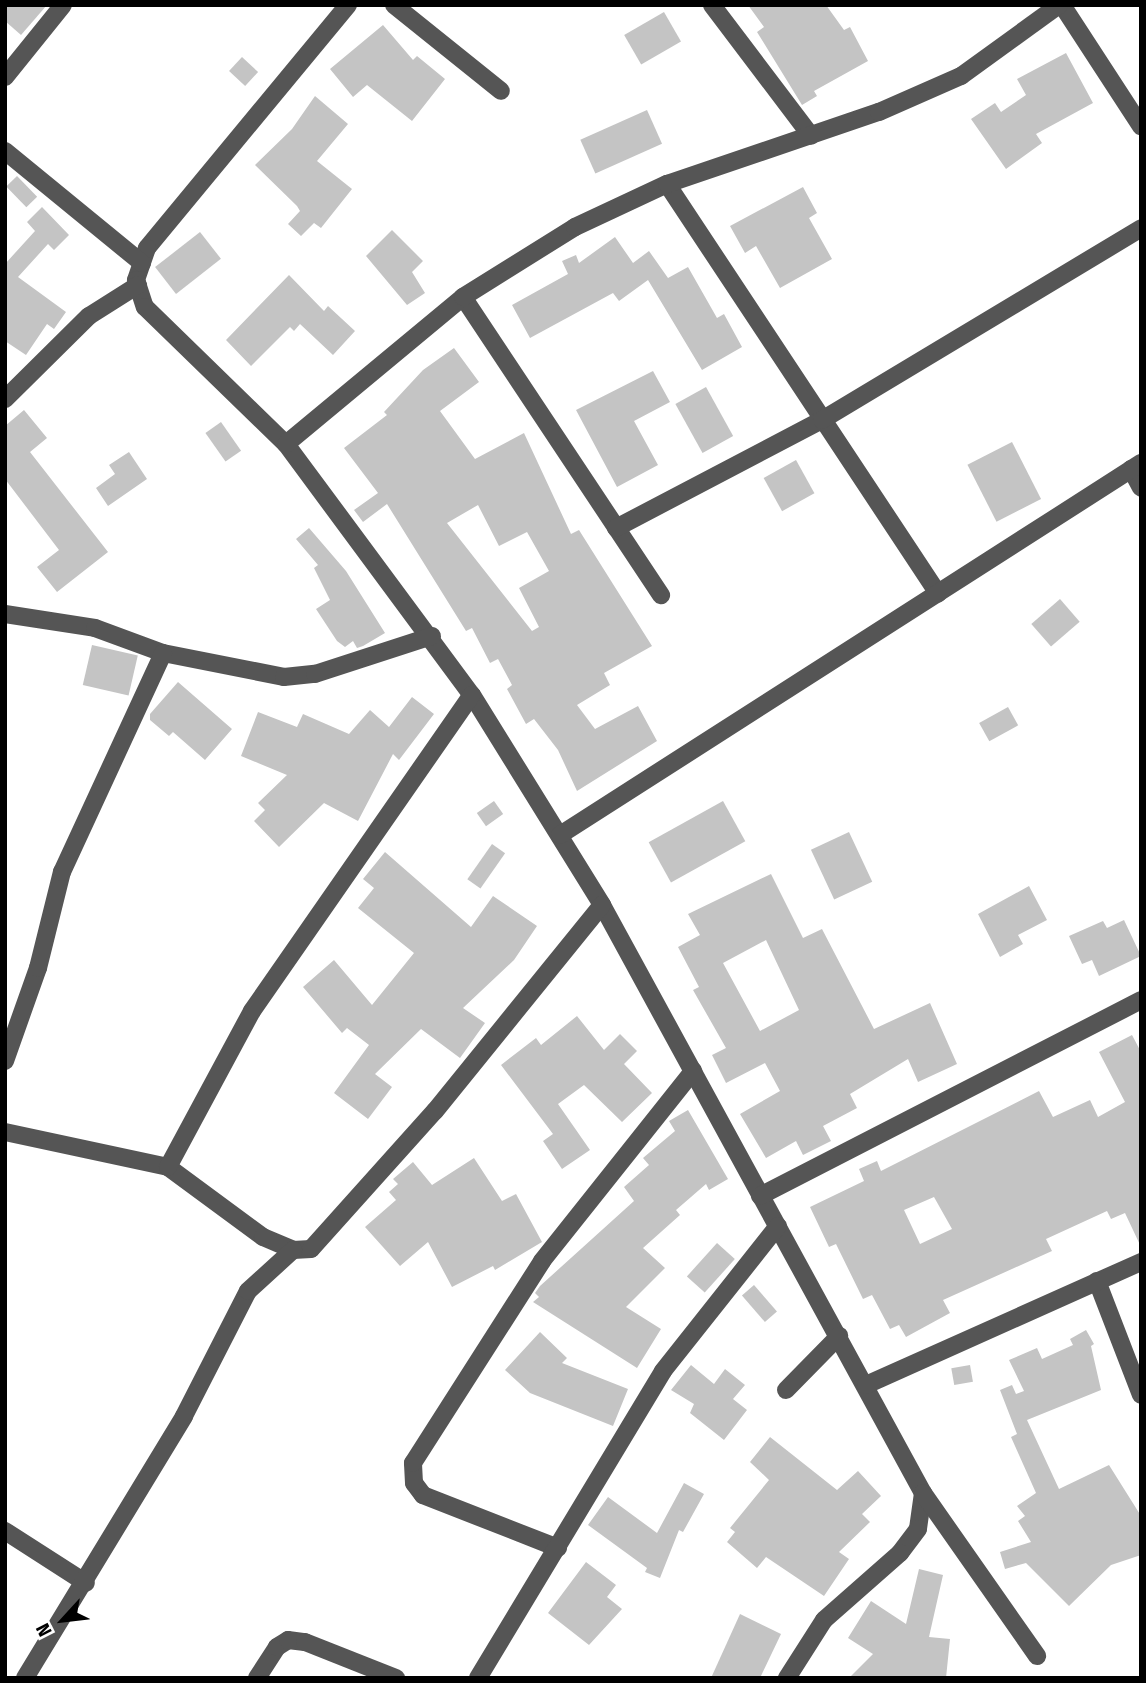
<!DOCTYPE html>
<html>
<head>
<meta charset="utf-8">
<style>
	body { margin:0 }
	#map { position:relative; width:1146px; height:1683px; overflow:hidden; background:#fff; font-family:"Fira Sans Condensed",sans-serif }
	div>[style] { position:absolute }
	.building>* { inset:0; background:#c4c4c4; transform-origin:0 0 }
	.minor>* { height:18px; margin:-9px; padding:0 9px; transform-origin:9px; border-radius:9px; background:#555 }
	span { translate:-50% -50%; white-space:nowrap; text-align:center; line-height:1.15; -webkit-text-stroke:5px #fff; paint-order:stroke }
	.frame { position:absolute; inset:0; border:7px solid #000; pointer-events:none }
	.north { position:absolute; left:28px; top:1585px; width:70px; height:70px; -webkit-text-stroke:5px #fff; paint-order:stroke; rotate:243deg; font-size:19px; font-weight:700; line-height:28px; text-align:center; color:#000 }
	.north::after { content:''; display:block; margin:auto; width:24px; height:32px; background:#000; clip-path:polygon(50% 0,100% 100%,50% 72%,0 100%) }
</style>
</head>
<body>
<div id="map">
	<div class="building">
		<div style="clip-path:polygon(5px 5px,47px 5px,21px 35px,5px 21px)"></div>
		<div style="clip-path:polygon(748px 5px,826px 5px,844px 30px,850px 27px,868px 61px,814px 91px,817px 96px,802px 105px,757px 32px,764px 27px)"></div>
		<div style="left:664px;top:12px;width:34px;height:46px;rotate:60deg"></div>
		<div style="clip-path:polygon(383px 25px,413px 60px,417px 56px,445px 79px,412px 121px,367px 85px,353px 97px,330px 69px)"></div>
		<div style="clip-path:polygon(1066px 53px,1093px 103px,1036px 134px,1042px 143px,1006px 169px,971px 119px,995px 103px,1001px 112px,1026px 95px,1017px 79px)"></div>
		<div style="left:242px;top:57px;width:22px;height:19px;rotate:43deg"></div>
		<div style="clip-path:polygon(315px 96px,348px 124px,317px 161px,352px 189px,321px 228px,314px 223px,301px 236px,288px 224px,300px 211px,297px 206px,255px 165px,292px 129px)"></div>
		<div style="left:647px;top:110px;width:37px;height:73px;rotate:66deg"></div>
		<div style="left:17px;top:176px;width:29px;height:15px;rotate:46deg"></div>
		<div style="clip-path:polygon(803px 187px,817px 213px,809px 218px,832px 259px,780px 288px,756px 246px,745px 253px,730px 226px)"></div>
		<div style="clip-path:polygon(42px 207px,69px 235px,54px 250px,48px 244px,18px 277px,66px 312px,54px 329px,47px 324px,26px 355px,5px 341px,5px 264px,35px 231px,27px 222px)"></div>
		<div style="clip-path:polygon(392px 230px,423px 261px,412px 272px,425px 293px,407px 305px,366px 256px)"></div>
		<div style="left:200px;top:232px;width:34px;height:57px;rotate:52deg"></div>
		<div style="clip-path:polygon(615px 237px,633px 263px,649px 251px,668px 278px,688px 267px,717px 318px,724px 314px,742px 347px,702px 370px,648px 280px,619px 301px,613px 293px,530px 338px,512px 305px,568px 274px,562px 261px,576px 255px,579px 263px)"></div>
		<div style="clip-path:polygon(289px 275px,324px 311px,328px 306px,355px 331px,333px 355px,300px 324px,294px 331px,290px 327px,251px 366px,226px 340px)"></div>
		<div style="clip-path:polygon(evenodd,454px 348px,479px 382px,440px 411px,475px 459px,524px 433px,571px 534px,579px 530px,652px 646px,604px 673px,610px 685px,577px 705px,595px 729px,638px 706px,657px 741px,577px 791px,558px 750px,534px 719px,526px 724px,507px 689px,512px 685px,498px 659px,490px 663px,472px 628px,466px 631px,387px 504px,363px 522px,354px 510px,378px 493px,344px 448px,387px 415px,384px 412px,423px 370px,454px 348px,478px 505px,499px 546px,527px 532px,549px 571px,519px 588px,539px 627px,532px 631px,447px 523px,478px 505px)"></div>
		<div style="clip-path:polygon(653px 371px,670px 402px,634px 421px,658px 465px,617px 487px,576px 410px)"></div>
		<div style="left:706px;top:387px;width:56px;height:35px;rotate:61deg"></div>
		<div style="clip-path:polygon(24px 410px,47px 438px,30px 452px,108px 552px,57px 592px,37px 567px,59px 550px,5px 479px,5px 426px)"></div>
		<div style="left:221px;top:422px;width:35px;height:19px;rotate:55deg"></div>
		<div style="left:1012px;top:442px;width:64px;height:50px;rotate:63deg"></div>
		<div style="clip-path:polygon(129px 452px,147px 479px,108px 506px,96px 488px,115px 474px,109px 465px)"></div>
		<div style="left:796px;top:460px;width:38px;height:37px;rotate:61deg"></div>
		<div style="clip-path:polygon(309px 528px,346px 571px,385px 633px,363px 646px,357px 648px,353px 641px,345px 647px,337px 641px,316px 609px,330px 600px,314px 568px,318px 565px,296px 539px)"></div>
		<div style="left:1060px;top:599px;width:30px;height:38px;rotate:49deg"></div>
		<div style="left:92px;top:645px;width:47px;height:41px;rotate:13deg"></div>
		<div style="clip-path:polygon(178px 682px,232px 729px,205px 760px,173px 732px,169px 736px,150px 720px,150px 714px)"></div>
		<div style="clip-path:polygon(412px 697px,434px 714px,399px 760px,393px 754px,358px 821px,324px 803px,279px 847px,254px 821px,265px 810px,258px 803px,287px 775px,241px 756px,258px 712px,297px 727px,303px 714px,349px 734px,370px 710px,389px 727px)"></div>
		<div style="left:1008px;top:707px;width:21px;height:33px;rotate:61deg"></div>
		<div style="left:494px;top:801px;width:16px;height:21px;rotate:55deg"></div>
		<div style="left:723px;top:801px;width:46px;height:85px;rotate:61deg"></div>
		<div style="left:849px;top:832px;width:55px;height:42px;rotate:65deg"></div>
		<div style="left:492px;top:844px;width:16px;height:43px;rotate:35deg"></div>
		<div style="clip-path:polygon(385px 852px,471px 927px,493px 896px,537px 926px,514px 960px,463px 1008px,485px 1023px,460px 1058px,421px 1029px,375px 1074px,392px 1087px,368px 1119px,334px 1093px,369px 1045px,347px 1028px,342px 1033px,303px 987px,334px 960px,372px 1005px,414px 953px,358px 908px,374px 888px,363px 879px)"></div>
		<div style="clip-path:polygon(evenodd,771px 874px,803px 938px,822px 929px,874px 1029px,930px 1003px,957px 1064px,918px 1082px,908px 1059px,850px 1094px,857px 1108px,823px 1126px,831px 1141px,803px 1155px,796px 1141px,766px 1158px,740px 1114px,780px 1091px,765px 1063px,726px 1083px,712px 1055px,726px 1048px,693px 990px,699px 987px,678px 947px,700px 935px,688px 914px,771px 874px,766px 940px,799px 1010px,760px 1031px,723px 963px,766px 940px)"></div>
		<div style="clip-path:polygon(1029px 886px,1047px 920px,1018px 935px,1023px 944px,1000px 957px,978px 914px)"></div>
		<div style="clip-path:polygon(1124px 920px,1141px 956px,1099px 976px,1092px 960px,1082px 964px,1069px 936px,1103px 921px,1107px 928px)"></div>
		<div style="clip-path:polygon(577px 1016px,604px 1050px,620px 1034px,637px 1051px,624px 1064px,652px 1093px,622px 1122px,584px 1085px,558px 1104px,590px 1150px,562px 1169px,543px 1141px,553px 1134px,501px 1065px,536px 1038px,541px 1045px)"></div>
		<div style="clip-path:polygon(evenodd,1132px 1035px,1141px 1052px,1141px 1247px,1125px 1213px,1111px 1219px,1107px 1211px,1046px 1239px,1052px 1251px,943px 1300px,950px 1313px,906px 1337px,899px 1325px,890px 1329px,872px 1295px,863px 1299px,836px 1244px,829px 1247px,810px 1207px,864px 1181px,859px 1169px,877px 1161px,881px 1171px,1039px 1091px,1053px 1117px,1090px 1100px,1098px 1117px,1125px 1102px,1099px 1052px,1132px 1035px,934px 1197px,952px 1229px,920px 1244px,904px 1210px,934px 1197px)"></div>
		<div style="clip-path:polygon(688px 1110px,728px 1179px,709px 1190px,706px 1184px,676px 1210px,680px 1215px,643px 1248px,665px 1268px,626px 1307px,661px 1329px,637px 1368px,533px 1302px,539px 1297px,535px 1293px,540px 1286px,634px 1201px,624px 1187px,649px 1165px,643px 1158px,675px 1131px,669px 1121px)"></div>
		<div style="clip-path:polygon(474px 1158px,502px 1201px,516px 1194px,542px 1242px,495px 1270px,493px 1266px,452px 1287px,428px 1242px,400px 1266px,365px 1227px,396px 1200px,389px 1192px,398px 1184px,393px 1179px,413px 1162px,432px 1185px)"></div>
		<div style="left:717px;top:1243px;width:24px;height:45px;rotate:42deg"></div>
		<div style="left:754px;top:1285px;width:35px;height:16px;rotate:49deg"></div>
		<div style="clip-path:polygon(1086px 1330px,1094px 1344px,1091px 1346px,1101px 1390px,1027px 1420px,1059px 1489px,1109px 1465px,1141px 1516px,1141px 1555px,1111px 1565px,1069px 1606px,1026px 1563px,1005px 1569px,1000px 1552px,1031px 1542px,1018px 1521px,1025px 1516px,1017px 1506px,1036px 1493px,1011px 1437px,1017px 1434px,1000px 1390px,1012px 1385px,1016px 1394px,1024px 1391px,1009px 1360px,1037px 1348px,1042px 1359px,1073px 1345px,1070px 1339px)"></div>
		<div style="clip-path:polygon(540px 1332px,567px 1358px,562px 1363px,628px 1389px,613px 1426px,530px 1393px,505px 1370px)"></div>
		<div style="clip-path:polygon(691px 1365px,714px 1384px,725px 1369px,745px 1385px,733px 1399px,747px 1410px,724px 1440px,690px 1413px,694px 1404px,671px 1390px)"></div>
		<div style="left:970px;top:1365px;width:17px;height:19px;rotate:80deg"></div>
		<div style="clip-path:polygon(770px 1437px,837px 1490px,858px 1471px,881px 1496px,862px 1514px,870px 1522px,839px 1552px,849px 1559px,824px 1596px,766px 1557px,757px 1568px,727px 1542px,735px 1532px,730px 1528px,769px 1480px,750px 1462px)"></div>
		<div style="clip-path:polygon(684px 1483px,704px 1494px,683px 1532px,679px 1530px,660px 1578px,645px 1572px,647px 1568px,588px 1525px,608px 1497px,657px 1533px)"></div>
		<div style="clip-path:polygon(586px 1562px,616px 1585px,607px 1597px,622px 1609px,589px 1645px,548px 1613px)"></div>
		<div style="clip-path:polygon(919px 1569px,943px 1575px,929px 1637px,950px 1639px,946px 1678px,849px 1678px,873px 1654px,848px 1638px,871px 1601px,906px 1624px)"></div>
		<div style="clip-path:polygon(740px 1614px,781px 1634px,760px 1678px,711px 1678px)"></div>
	</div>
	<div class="minor">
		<div style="left:348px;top:5px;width:315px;rotate:129.6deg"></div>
		<div style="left:147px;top:248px;width:34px;rotate:109deg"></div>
		<div style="left:136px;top:280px;width:28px;rotate:72deg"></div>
		<div style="left:145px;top:307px;width:197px;rotate:44.2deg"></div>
		<div style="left:286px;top:444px;width:312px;rotate:53.5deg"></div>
		<div style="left:472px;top:695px;width:247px;rotate:58.2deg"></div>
		<div style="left:602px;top:905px;width:670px;rotate:61.37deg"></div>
		<div style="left:923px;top:1493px;width:36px;rotate:98deg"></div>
		<div style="left:918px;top:1529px;width:30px;rotate:127deg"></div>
		<div style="left:900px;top:1553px;width:101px;rotate:138.6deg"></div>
		<div style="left:824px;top:1620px;width:69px;rotate:122.5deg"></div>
		<div style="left:394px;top:5px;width:137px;rotate:38.8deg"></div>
		<div style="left:712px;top:5px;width:164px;rotate:52.9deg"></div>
		<div style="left:1062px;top:5px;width:145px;rotate:56.9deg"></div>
		<div style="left:5px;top:77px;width:92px;rotate:-51.1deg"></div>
		<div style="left:5px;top:151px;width:177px;rotate:39.3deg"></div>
		<div style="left:667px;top:184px;width:491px;rotate:56.5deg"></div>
		<div style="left:463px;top:297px;width:358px;rotate:56.4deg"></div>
		<div style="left:5px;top:399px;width:118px;rotate:-44.7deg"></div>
		<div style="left:89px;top:316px;width:58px;rotate:-32.3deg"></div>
		<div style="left:286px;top:444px;width:230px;rotate:-39.7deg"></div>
		<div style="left:463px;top:297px;width:132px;rotate:-32deg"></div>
		<div style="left:575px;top:227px;width:102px;rotate:-25.1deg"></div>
		<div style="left:667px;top:184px;width:224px;rotate:-18.8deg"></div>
		<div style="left:879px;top:112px;width:90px;rotate:-23.7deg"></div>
		<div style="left:961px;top:76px;width:121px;rotate:-35.9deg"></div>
		<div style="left:1131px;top:469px;width:21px;rotate:62deg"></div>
		<div style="left:616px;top:528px;width:233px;rotate:-27.7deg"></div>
		<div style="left:822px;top:420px;width:372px;rotate:-31deg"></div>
		<div style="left:5px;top:614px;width:91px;rotate:8.8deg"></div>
		<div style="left:95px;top:628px;width:72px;rotate:20.2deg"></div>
		<div style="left:163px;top:653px;width:123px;rotate:11.2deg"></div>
		<div style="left:284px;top:677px;width:31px;rotate:-6deg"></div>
		<div style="left:315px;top:674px;width:123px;rotate:-18deg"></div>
		<div style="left:560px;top:835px;width:690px;rotate:-32.63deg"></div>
		<div style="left:5px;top:1061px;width:99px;rotate:-70.5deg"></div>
		<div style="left:38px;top:968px;width:99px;rotate:-76deg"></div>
		<div style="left:62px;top:872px;width:241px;rotate:-65.2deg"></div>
		<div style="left:5px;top:1132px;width:167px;rotate:12.1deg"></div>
		<div style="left:168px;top:1167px;width:118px;rotate:36.4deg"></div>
		<div style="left:263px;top:1237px;width:33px;rotate:23deg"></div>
		<div style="left:293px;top:1250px;width:18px;rotate:-3deg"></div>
		<div style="left:311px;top:1249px;width:186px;rotate:-48.1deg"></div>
		<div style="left:435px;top:1111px;width:265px;rotate:-51deg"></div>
		<div style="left:168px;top:1167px;width:177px;rotate:-61.7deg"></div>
		<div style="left:252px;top:1011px;width:385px;rotate:-55.2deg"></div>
		<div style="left:760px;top:1196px;width:428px;rotate:-27.2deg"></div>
		<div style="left:1097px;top:1281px;width:122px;rotate:68.9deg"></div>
		<div style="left:866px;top:1385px;width:301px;rotate:-24.1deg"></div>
		<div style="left:786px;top:1390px;width:76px;rotate:-45.5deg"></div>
		<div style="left:923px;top:1493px;width:199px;rotate:55deg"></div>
		<div style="left:5px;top:1531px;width:96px;rotate:32.7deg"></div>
		<div style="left:558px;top:1548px;width:145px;rotate:-158.6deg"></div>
		<div style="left:423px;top:1495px;width:15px;rotate:-127deg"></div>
		<div style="left:414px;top:1483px;width:20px;rotate:-93deg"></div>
		<div style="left:413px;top:1463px;width:240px;rotate:-57.4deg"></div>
		<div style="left:542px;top:1261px;width:243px;rotate:-51.5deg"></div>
		<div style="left:25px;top:1678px;width:306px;rotate:-58.7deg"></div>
		<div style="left:184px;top:1416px;width:140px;rotate:-62.9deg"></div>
		<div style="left:248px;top:1291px;width:61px;rotate:-42.3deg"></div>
		<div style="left:257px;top:1678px;width:37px;rotate:-57deg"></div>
		<div style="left:277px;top:1647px;width:13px;rotate:-32deg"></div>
		<div style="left:288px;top:1640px;width:17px;rotate:7deg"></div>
		<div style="left:305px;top:1642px;width:98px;rotate:21.6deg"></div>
		<div style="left:478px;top:1678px;width:358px;rotate:-58.9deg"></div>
		<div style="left:663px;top:1371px;width:185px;rotate:-51.6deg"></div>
	</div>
	<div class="frame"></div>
	<div class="north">N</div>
</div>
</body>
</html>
